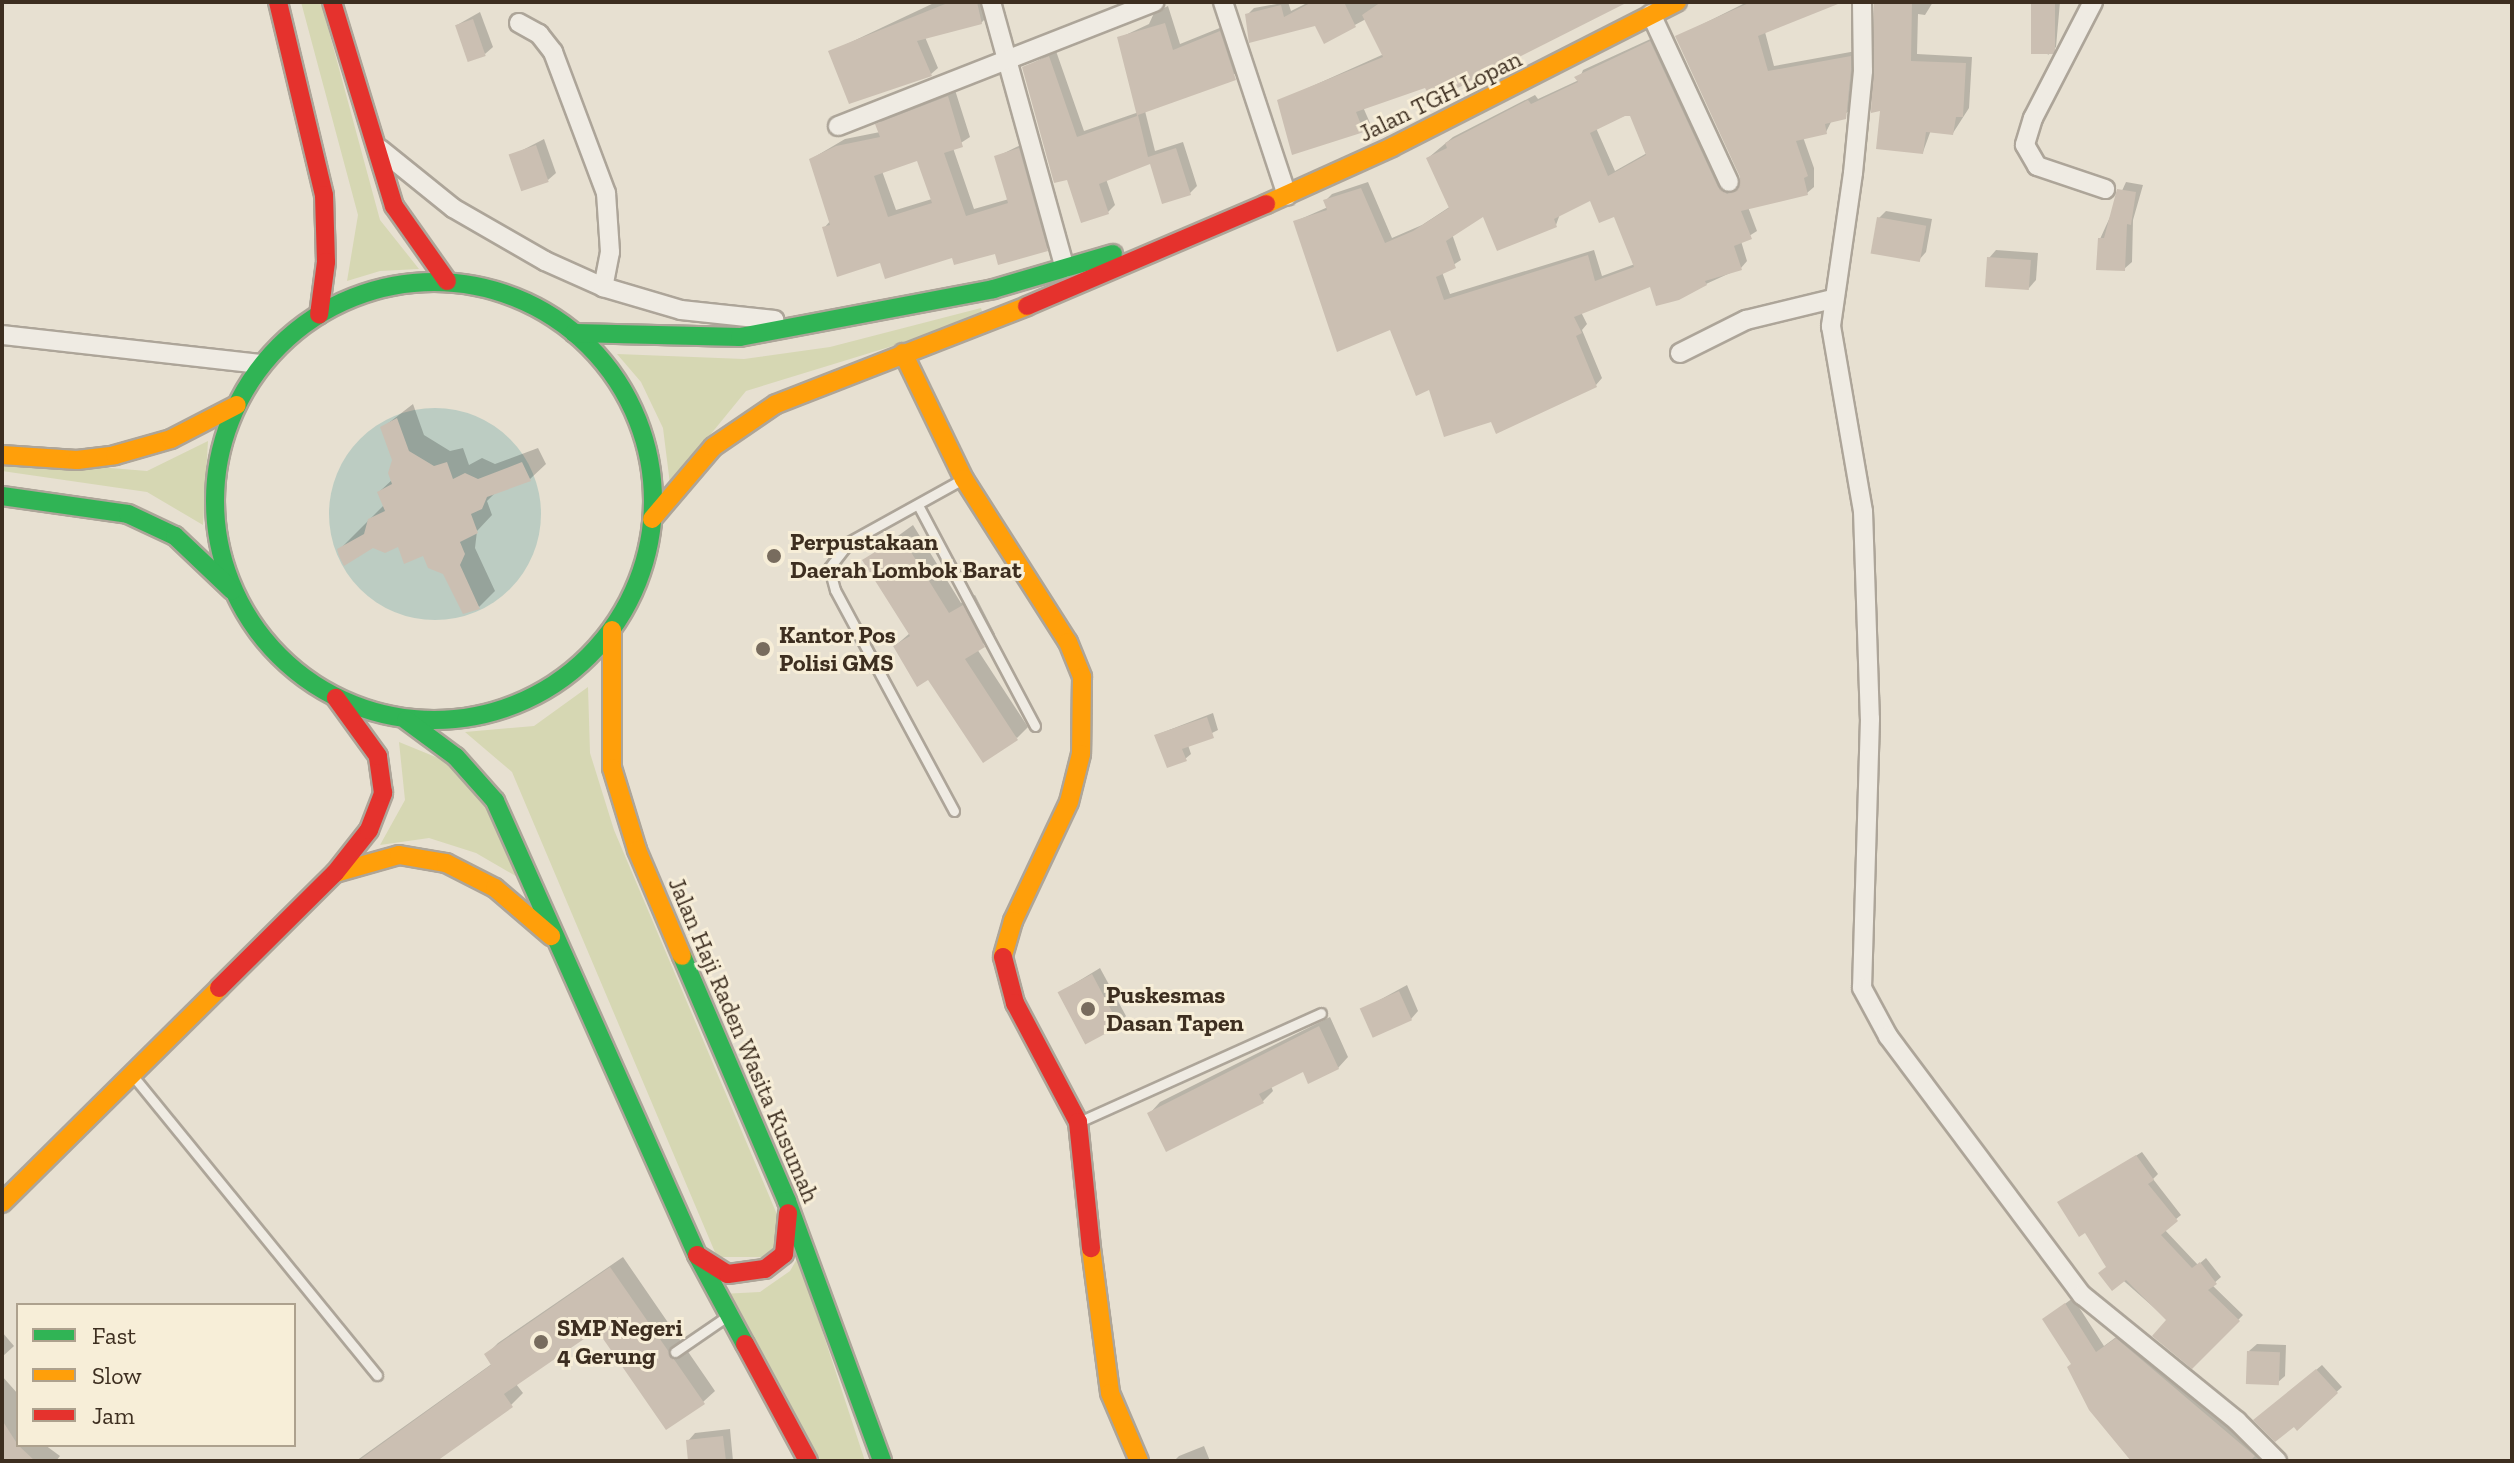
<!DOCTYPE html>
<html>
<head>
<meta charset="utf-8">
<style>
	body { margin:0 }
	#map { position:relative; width:2514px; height:1463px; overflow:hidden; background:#e7e0d1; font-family:"Zilla Slab",serif }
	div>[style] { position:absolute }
	.green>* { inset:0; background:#d6d7b3 }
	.water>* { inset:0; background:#bcccc2 }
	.round { border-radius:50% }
	.shadow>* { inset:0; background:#0003 }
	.building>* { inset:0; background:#cbbfb2; transform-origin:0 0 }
	.roads { filter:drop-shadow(2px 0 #ada599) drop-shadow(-2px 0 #ada599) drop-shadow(0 2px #ada599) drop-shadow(0 -2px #ada599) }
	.lane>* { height:9px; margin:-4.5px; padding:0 4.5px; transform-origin:4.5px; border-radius:4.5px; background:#efebe3 }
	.street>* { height:18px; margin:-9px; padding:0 9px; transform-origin:9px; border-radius:9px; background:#efebe3 }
	.fast>* { height:18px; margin:-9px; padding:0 9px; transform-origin:9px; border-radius:9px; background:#30b455 }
	.fast>.ring { margin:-9px; padding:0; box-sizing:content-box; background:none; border:18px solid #30b455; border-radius:50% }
	.slow>* { height:18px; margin:-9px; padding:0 9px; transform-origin:9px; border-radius:9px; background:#ff9f0a }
	.jam>* { height:18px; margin:-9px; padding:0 9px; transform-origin:9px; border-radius:9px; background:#e5322d }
	.dots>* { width:22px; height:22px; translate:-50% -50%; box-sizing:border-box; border:4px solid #f7eed8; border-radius:50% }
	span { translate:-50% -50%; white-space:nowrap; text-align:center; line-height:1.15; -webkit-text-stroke:6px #f7eed8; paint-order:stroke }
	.street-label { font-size:24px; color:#3d2e20 }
	.poi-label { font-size:24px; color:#3d2e20; font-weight:700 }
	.left { translate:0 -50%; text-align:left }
	.frame { position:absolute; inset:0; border:4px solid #3d2e20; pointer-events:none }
	.legend { position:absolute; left:16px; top:1303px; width:280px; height:144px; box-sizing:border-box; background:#f7eed8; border:2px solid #ada18e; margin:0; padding:10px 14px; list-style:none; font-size:24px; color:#3d2e20 }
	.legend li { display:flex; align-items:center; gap:16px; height:40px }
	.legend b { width:40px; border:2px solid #ada18e }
</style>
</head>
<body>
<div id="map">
	<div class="green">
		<div style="clip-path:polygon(301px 2px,321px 2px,380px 220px,419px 269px,380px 271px,347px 281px,358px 215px)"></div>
		<div style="clip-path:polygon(981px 308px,984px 318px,746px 391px,670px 484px,663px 428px,641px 382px,617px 354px,744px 359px,830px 347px)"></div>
		<div style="clip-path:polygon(208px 441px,203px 525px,147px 492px,2px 471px,2px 459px,147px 471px)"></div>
		<div style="clip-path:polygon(588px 687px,590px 753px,614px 830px,784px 1231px,774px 1257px,717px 1257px,512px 772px,465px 732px,534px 726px)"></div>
		<div style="clip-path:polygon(399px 742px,470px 771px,521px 879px,476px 853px,429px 838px,380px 845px,405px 800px)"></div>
		<div style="clip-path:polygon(798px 1257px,865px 1461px,816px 1461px,721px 1294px,760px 1292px,790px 1271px)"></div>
	</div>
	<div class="water">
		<div class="round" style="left:329px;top:408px;width:212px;height:212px"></div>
	</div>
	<div class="shadow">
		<div style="clip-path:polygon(936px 2px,985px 2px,988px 16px,981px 23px,925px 37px,938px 68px,931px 74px,830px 52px)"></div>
		<div style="clip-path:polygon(1288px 2px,1291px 11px,1309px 2px,1620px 2px,1363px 107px,1370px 123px,1363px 130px,1293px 152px,1279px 101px,1384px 54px,1366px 19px,1325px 41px,1316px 24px,1252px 41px,1247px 15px,1254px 8px)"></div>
		<div style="clip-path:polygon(evenodd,1747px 2px,1831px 2px,1765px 32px,1774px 66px,1856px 51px,1852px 110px,1832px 120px,1826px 132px,1803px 137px,1814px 168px,1814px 187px,1807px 193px,1748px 207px,1757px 231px,1741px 241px,1747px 261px,1741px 268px,1706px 284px,1652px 284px,1581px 312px,1587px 324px,1582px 330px,1602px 378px,1596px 385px,1492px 420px,1431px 388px,1391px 327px,1296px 221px,1328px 207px,1325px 201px,1332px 194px,1368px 182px,1392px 238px,1422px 225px,1451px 206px,1428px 158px,1453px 137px,1535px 95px,1538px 99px,1579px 80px,1583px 70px,1657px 36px,1724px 181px,1739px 186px,1742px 177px,1677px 37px,1747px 2px,1631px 113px,1647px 153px,1615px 171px,1596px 128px,1631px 113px,1747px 2px,1591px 198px,1615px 214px,1635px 264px,1602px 276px,1594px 250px,1450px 294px,1442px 272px,1461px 260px,1452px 234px,1484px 214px,1556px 225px,1560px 214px,1591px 198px)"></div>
		<div style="clip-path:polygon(1884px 2px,1933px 2px,1925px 15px,1918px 14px,1917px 54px,1972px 57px,1969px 108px,1953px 133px,1931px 130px,1923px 152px,1882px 109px)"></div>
		<div style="clip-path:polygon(2033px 2px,2060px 2px,2056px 47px,2048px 55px)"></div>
		<div style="clip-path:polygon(1168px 6px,1180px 44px,1227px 25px,1242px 71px,1145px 111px,1155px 151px,1183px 142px,1197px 186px,1190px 193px,1151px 162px,1106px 179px,1115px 205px,1108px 212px,1068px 177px,1024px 68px,1056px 51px,1084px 131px,1139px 112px,1119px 38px,1149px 24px,1154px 13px)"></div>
		<div style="clip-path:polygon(480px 12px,493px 47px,485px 54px,457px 25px)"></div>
		<div style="clip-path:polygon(evenodd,955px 90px,970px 137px,953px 148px,974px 209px,1009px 199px,996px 157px,1027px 142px,1054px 241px,1047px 249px,881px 261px,824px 228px,831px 220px,811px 159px,845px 139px,880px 132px,878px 125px,885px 117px,955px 90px,918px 158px,932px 199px,896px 210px,882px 171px,918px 158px)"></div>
		<div style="clip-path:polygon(544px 139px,556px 173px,548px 180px,511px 156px)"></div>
		<div style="clip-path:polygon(2126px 182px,2143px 185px,2133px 220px,2132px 262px,2124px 269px,2100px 239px)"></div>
		<div style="clip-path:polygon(1886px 211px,1932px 219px,1926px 252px,1919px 260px,1879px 218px)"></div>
		<div style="clip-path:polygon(1996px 250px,2038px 253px,2036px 280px,2029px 288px,1989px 258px)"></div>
		<div style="clip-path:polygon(413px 404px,424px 435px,450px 451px,463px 448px,469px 465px,482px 458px,495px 464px,538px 448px,546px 464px,530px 479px,497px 491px,487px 501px,492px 515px,477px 531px,475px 548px,495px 591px,479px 607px,424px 554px,399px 544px,340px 549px,384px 505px,379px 492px,393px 479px,394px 460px,382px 428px)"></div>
		<div style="clip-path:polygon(913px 525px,961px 603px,975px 595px,995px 634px,977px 649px,1028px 727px,1017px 738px,929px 678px,895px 646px,910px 633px,865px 560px)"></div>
		<div style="clip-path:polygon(1213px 713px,1218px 730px,1188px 745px,1191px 754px,1185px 759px,1156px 735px)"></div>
		<div style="clip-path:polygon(1100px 968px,1126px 1016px,1119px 1024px,1059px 993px)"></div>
		<div style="clip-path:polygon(1407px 985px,1418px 1011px,1411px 1019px,1363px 1009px)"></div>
		<div style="clip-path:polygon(1330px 1017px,1348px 1057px,1338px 1068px,1303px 1070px,1271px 1086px,1273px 1091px,1262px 1102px,1150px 1113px,1160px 1102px)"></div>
		<div style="clip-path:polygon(2142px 1152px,2158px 1174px,2153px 1179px,2181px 1215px,2164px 1229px,2198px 1265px,2206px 1258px,2221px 1277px,2212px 1285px,2243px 1315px,2192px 1367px,2168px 1320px,2108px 1267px,2086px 1231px,2059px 1203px)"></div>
		<div style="clip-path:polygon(623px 1257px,715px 1391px,703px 1402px,598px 1327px,516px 1384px,523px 1393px,511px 1405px,434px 1461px,356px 1461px,493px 1363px,487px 1354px,498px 1343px)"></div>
		<div style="clip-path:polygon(2073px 1298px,2104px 1346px,2123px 1332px,2241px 1429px,2268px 1461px,2134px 1461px,2044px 1319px)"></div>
		<div style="clip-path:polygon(2px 1332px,14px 1346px,2px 1357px)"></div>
		<div style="clip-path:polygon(2257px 1344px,2286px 1345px,2285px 1376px,2277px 1383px,2249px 1351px)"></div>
		<div style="clip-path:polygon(2322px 1365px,2342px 1387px,2297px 1428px,2261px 1416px)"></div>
		<div style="clip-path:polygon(2px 1376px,18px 1394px,18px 1445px,45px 1445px,60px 1456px,56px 1461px,2px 1461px)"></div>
		<div style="clip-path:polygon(730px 1429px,733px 1461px,690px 1461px,688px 1441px,695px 1433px)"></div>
		<div style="clip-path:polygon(1204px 1446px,1210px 1461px,1174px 1461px,1179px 1456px)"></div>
	</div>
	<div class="building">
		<div style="clip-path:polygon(950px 2px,977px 2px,982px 24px,917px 41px,932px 76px,849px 104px,828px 51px)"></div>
		<div style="clip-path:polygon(1312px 2px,1344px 2px,1356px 27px,1324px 44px,1315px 26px,1249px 43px,1245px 14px,1281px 5px,1284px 17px)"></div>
		<div style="clip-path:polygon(1381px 2px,1628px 2px,1432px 101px,1425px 88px,1356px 112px,1364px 132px,1292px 155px,1277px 100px,1383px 57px,1362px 15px)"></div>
		<div style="clip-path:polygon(evenodd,1751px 2px,1843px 2px,1758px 36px,1768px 71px,1851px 56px,1851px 70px,1846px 119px,1825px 124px,1827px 134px,1796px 141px,1808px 176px,1804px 178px,1808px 195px,1741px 211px,1752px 239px,1734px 246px,1742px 270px,1705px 281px,1707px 285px,1679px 300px,1656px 306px,1650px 287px,1574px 317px,1582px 333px,1576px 336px,1597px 387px,1496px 434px,1491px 422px,1444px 437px,1429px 390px,1416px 396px,1390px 330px,1337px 352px,1293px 221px,1327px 210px,1323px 200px,1361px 188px,1385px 243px,1413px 231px,1449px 208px,1426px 158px,1447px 148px,1445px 143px,1528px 100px,1531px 104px,1578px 82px,1574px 77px,1650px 41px,1718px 187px,1727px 194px,1738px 189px,1740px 177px,1675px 36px,1751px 2px,1625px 116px,1630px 116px,1646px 155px,1608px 176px,1590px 133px,1625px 116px,1751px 2px,1590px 201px,1599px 223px,1614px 217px,1634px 267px,1595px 281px,1588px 255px,1444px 300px,1436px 277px,1456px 268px,1446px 241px,1483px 217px,1497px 251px,1557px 227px,1554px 219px,1590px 201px)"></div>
		<div style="clip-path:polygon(1874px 2px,1912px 2px,1911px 61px,1966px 63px,1963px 117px,1956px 117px,1953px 135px,1926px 132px,1923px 154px,1876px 149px,1880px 111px,1871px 113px)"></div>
		<div style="left:2031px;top:2px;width:24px;height:52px"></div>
		<div style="left:473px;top:19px;width:39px;height:19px;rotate:71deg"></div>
		<div style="clip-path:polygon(1165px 23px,1173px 50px,1220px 31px,1236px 80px,1138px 115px,1148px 157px,1176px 148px,1191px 195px,1162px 204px,1150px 164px,1099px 184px,1109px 214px,1081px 223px,1067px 180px,1054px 183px,1022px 67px,1049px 56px,1077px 137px,1137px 116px,1117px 37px)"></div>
		<div style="clip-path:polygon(evenodd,948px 96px,963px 147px,944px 153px,966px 216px,1008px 203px,994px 156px,1019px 148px,1048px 251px,998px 265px,995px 254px,954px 265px,952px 258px,885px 279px,880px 263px,837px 277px,822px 227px,830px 225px,809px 159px,836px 146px,880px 137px,875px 124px,948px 96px,917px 161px,932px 203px,888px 217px,874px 176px,917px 161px)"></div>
		<div style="left:536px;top:145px;width:39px;height:29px;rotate:71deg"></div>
		<div style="clip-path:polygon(2117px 189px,2136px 192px,2131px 225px,2127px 224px,2125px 271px,2096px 270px,2098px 238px,2104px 238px)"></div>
		<div style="left:1877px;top:217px;width:50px;height:37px;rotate:10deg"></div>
		<div style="left:1987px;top:257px;width:44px;height:30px;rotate:4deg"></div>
		<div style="clip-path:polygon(397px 418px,409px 451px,434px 466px,447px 462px,453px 479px,465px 473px,478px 479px,522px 462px,531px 481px,487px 497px,482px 509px,471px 514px,478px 533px,460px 542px,465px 554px,460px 565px,480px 609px,463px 614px,443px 574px,428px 568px,423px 556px,404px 564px,398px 547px,385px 553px,373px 548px,344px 566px,339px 556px,337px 549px,364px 534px,368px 519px,385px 511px,377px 492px,392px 484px,388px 473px,392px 460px,380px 427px)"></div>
		<div style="clip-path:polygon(901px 536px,949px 613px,963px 605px,985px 647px,965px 659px,1018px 740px,983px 763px,928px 680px,917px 687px,893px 646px,910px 636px,862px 560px)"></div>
		<div style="clip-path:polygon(1207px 717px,1214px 738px,1182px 749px,1187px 761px,1167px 768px,1154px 735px)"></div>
		<div style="left:1092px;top:974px;width:59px;height:39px;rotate:62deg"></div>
		<div style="left:1399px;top:991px;width:32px;height:43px;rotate:66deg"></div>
		<div style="clip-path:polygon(1319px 1026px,1339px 1069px,1308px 1084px,1303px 1072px,1259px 1094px,1264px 1103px,1166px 1152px,1147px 1113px)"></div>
		<div style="clip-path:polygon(2136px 1155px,2154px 1180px,2148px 1184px,2178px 1221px,2161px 1235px,2192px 1268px,2200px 1262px,2217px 1284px,2208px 1290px,2240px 1321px,2192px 1369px,2152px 1336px,2166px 1320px,2126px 1280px,2112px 1291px,2098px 1273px,2106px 1267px,2085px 1233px,2079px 1237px,2057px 1202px)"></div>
		<div style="clip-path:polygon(610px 1267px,705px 1404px,666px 1430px,597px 1330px,504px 1394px,513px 1407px,437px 1461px,358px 1461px,491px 1365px,484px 1354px)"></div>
		<div style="clip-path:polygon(2065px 1303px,2096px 1352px,2116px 1338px,2255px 1456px,2250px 1461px,2131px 1461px,2089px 1410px,2067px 1367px,2071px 1364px,2042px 1319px)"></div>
		<div style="left:2247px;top:1351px;width:33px;height:33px;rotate:2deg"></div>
		<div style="clip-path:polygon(2316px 1369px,2338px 1393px,2297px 1431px,2294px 1427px,2275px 1442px,2253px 1420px)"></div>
		<div style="clip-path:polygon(2px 1420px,18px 1445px,35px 1461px,2px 1461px)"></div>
		<div style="clip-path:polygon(723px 1436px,726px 1461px,688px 1461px,686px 1440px)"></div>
	</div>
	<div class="roads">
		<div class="lane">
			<div style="left:918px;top:505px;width:250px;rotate:62.1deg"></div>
			<div style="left:954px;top:811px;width:251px;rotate:-118.3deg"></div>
			<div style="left:835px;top:590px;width:23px;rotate:-105deg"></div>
			<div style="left:829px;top:568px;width:33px;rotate:-52deg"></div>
			<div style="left:849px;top:542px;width:128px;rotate:-29deg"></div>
			<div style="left:133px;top:1076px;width:386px;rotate:50.8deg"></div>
			<div style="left:1081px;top:1121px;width:263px;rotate:-24.2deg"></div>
			<div style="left:675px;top:1352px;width:58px;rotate:-34.5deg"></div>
		</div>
		<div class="street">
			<div style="left:991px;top:2px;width:276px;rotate:74.5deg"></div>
			<div style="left:1223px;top:2px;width:204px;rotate:71.7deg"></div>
			<div style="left:1862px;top:2px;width:69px;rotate:89.2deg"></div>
			<div style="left:1863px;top:71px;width:102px;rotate:95.6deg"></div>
			<div style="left:1853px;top:173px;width:155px;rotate:98.2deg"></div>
			<div style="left:1831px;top:326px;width:188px;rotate:80.2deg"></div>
			<div style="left:1863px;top:511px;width:208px;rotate:88.1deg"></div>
			<div style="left:1870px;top:719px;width:269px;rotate:91.7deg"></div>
			<div style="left:1862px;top:988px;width:55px;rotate:61.6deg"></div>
			<div style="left:1888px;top:1036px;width:324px;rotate:53.2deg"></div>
			<div style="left:2082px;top:1295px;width:200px;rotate:39.1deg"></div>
			<div style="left:2237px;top:1421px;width:57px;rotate:45deg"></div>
			<div style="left:2093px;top:2px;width:131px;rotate:117.3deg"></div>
			<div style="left:2033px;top:118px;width:28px;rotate:107deg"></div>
			<div style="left:2025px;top:145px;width:24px;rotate:60deg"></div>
			<div style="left:2037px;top:166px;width:72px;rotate:18.7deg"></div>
			<div style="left:1651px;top:14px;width:185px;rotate:65.1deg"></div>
			<div style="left:519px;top:23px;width:23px;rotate:29deg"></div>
			<div style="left:539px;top:34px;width:23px;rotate:52deg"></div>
			<div style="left:553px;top:52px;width:151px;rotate:69.4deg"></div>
			<div style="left:606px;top:193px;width:59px;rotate:86.1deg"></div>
			<div style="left:610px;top:252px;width:36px;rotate:101deg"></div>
			<div style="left:838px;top:126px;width:340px;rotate:-21.4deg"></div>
			<div style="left:380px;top:149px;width:94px;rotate:38.9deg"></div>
			<div style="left:453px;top:208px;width:106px;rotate:29.9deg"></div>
			<div style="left:545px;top:261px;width:64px;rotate:24.1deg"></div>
			<div style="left:603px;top:287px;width:81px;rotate:16.4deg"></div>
			<div style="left:681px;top:310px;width:94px;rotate:6.1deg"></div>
			<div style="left:2px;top:335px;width:262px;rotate:6.4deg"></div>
			<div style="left:1680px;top:353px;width:74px;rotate:-26.6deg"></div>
			<div style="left:1746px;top:320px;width:89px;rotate:-13.6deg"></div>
		</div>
		<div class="fast">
			<div class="ring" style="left:215px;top:282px;width:420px;height:420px"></div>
			<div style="left:574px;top:333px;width:166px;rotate:1.4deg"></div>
			<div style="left:740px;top:337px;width:258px;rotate:-10.7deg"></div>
			<div style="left:993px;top:289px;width:125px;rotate:-16.3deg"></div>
			<div style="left:2px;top:496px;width:127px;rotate:8.1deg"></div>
			<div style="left:128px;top:514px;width:52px;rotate:25.1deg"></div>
			<div style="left:175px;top:536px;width:79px;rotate:43.5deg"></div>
			<div style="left:406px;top:720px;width:62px;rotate:36.5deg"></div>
			<div style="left:456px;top:757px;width:59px;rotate:48.4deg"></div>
			<div style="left:495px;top:801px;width:497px;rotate:66deg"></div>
			<div style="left:697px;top:1255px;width:101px;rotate:61.7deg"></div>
			<div style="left:682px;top:956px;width:267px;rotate:66.8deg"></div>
			<div style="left:787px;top:1201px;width:277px;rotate:69.9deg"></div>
		</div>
		<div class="slow">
			<div style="left:1266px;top:204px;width:138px;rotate:-24.3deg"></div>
			<div style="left:1392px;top:147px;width:320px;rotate:-27deg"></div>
			<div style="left:903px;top:353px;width:140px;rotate:64.2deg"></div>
			<div style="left:964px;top:479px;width:193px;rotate:57.5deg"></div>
			<div style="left:1068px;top:642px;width:38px;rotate:68deg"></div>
			<div style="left:1082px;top:677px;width:77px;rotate:90.7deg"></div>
			<div style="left:1081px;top:754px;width:49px;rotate:104deg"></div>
			<div style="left:1069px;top:802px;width:132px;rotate:115.2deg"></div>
			<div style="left:1013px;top:921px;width:37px;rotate:106deg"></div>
			<div style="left:2px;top:455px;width:75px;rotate:3.8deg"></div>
			<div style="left:77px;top:460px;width:38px;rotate:-7deg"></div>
			<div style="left:115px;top:455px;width:58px;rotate:-15.9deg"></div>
			<div style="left:171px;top:439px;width:74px;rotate:-27.3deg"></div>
			<div style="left:652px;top:519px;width:94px;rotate:-49.7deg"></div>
			<div style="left:713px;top:447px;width:76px;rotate:-34.3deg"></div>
			<div style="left:776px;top:404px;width:269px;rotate:-21.3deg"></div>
			<div style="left:612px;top:630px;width:138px;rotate:90deg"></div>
			<div style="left:612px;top:768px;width:86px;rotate:73deg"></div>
			<div style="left:637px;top:850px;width:115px;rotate:67deg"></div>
			<div style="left:335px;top:873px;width:66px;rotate:-15.7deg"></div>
			<div style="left:399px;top:855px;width:48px;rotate:9.7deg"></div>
			<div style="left:446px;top:863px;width:55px;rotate:27deg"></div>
			<div style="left:495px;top:888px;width:74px;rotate:40.6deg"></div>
			<div style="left:2px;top:1203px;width:305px;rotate:-44.7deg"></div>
			<div style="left:1091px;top:1248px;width:146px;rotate:82.5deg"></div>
			<div style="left:1110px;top:1393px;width:74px;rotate:66.9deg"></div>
		</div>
		<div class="jam">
			<div style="left:278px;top:2px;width:198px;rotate:76.6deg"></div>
			<div style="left:324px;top:195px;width:67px;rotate:88.3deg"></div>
			<div style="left:326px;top:262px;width:53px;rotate:97.5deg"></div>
			<div style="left:332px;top:2px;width:213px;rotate:73.1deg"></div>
			<div style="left:394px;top:206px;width:92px;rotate:54.8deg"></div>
			<div style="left:1027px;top:306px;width:260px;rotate:-23.1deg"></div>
			<div style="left:1003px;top:957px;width:48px;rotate:75.4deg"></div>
			<div style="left:1015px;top:1003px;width:135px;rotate:62.1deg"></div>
			<div style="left:1078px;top:1122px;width:127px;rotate:84.1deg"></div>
			<div style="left:219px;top:988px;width:163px;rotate:-44.8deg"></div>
			<div style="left:335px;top:873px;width:55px;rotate:-51.7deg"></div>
			<div style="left:369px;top:830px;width:40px;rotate:-69deg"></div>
			<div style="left:383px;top:793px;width:37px;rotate:-98deg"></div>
			<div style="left:378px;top:756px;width:72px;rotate:-125.9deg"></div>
			<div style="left:697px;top:1255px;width:36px;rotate:32deg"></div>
			<div style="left:728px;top:1274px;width:37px;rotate:-8deg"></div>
			<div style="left:765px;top:1269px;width:24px;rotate:-38deg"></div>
			<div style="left:784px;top:1254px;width:41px;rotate:-84.4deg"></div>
			<div style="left:745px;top:1344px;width:133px;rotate:61.7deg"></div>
		</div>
	</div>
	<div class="dots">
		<div style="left:774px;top:556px;background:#786c5e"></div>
		<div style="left:763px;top:649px;background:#786c5e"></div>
		<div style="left:1088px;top:1009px;background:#786c5e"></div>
		<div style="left:541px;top:1342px;background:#786c5e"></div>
	</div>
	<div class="street-label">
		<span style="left:1440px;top:96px;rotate:-26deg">Jalan TGH Lopan</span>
		<span style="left:744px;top:1040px;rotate:67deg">Jalan Haji Raden Wasita Kusumah</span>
	</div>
	<div class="poi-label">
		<span class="left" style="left:790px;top:556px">Perpustakaan<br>Daerah Lombok Barat</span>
		<span class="left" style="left:779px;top:649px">Kantor Pos<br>Polisi GMS</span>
		<span class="left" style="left:1106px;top:1009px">Puskesmas<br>Dasan Tapen</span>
		<span class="left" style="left:557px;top:1342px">SMP Negeri<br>4 Gerung</span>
	</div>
	<div class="frame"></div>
	<ul class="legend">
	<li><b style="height:10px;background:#30b455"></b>Fast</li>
	<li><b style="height:10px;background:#ff9f0a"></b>Slow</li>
	<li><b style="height:10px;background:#e5322d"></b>Jam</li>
	</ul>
</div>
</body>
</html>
